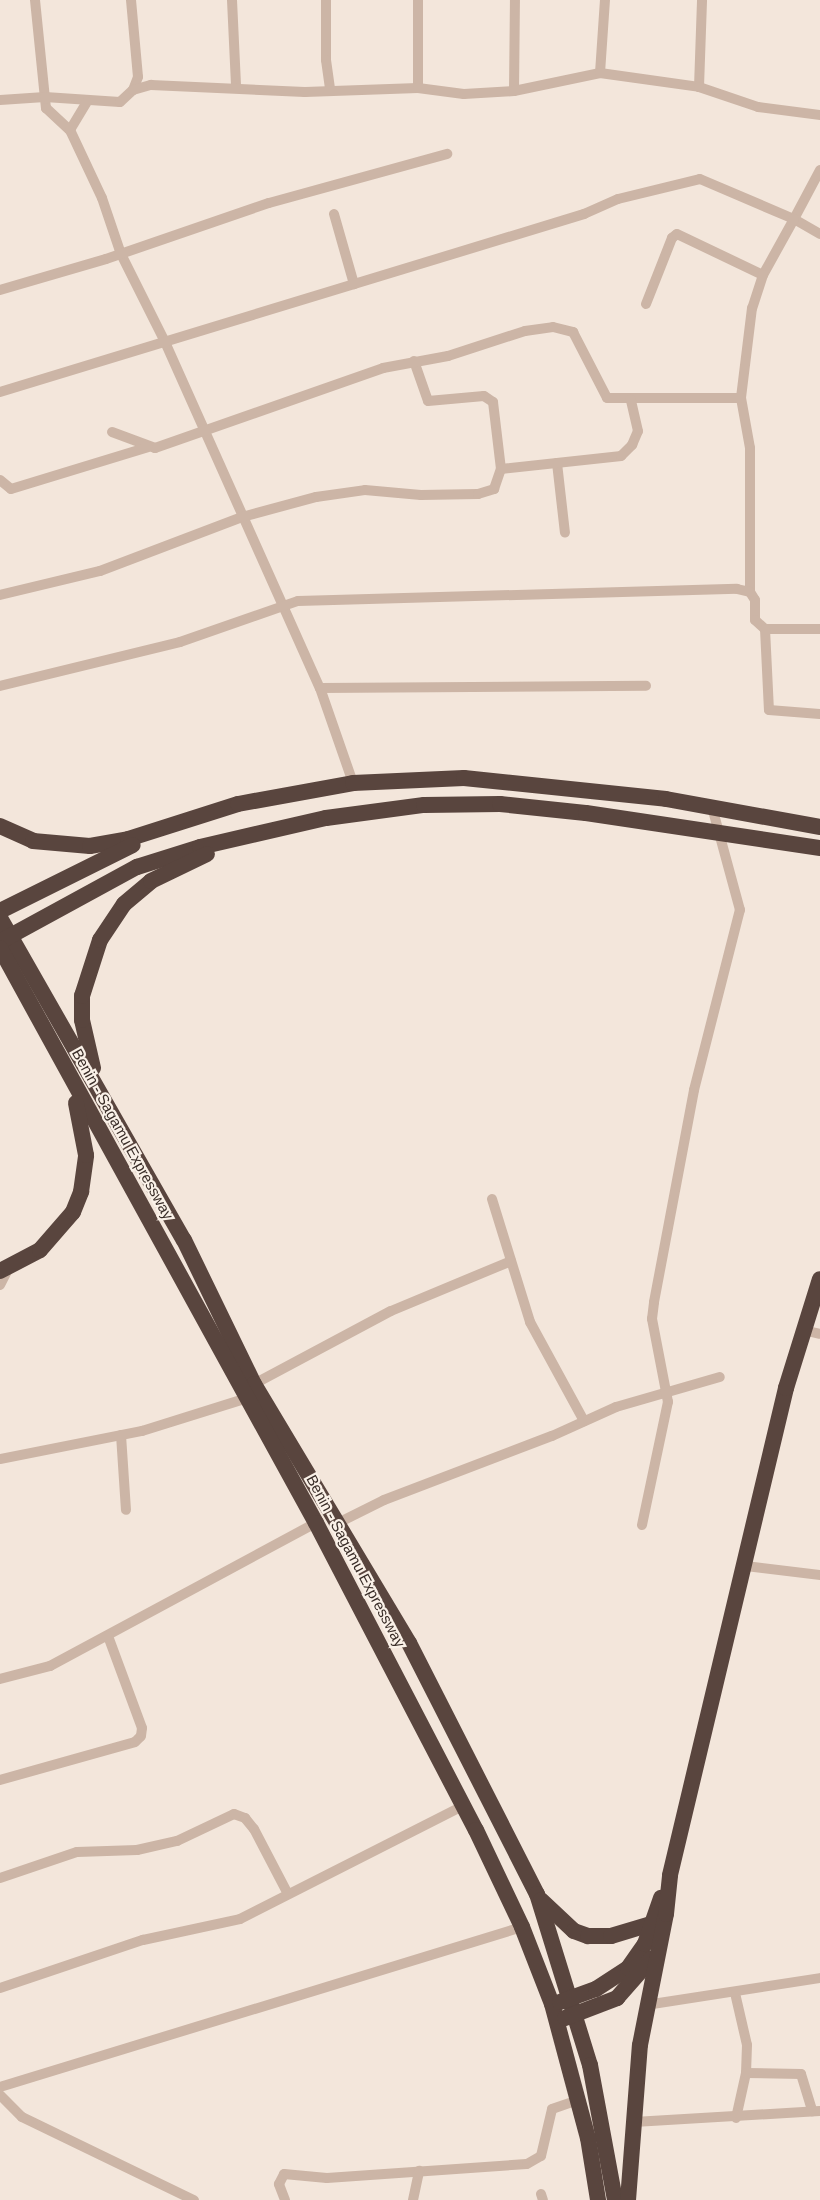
<!DOCTYPE html>
<html>
<head>
<meta charset="utf-8">
<style>
	body { margin:0 }
	#map { position:relative; width:820px; height:2200px; overflow:hidden; background:#f3e6db; font-family:Helvetica,sans-serif }
	div>[style] { position:absolute }
	.minor>* { height:10px; margin:-5px; padding:0 5px; transform-origin:5px; border-radius:5px; background:#ccb5a6 }
	.highway>* { height:16px; margin:-8px; padding:0 8px; transform-origin:8px; border-radius:8px; background:#59453e }
	span { translate:-50% -50%; white-space:nowrap; text-align:center; line-height:1.15; -webkit-text-stroke:4.5px #faf1e8; paint-order:stroke }
	.street-label { font-size:15px; color:#382c27 }
</style>
</head>
<body>
<div id="map">
	<div class="minor">
		<div style="left:35px;top:0;width:109px;rotate:84.2deg"></div>
		<div style="left:46px;top:108px;width:33px;rotate:43deg"></div>
		<div style="left:70px;top:130px;width:75px;rotate:64.8deg"></div>
		<div style="left:102px;top:198px;width:59px;rotate:71.3deg"></div>
		<div style="left:121px;top:254px;width:98px;rotate:63.4deg"></div>
		<div style="left:165px;top:342px;width:379px;rotate:65.9deg"></div>
		<div style="left:320px;top:688px;width:101px;rotate:70.8deg"></div>
		<div style="left:131px;top:0;width:77px;rotate:84.8deg"></div>
		<div style="left:138px;top:77px;width:14px;rotate:111deg"></div>
		<div style="left:232px;top:0;width:86px;rotate:87.3deg"></div>
		<div style="left:326px;top:0;width:60px;rotate:90deg"></div>
		<div style="left:326px;top:60px;width:29px;rotate:82deg"></div>
		<div style="left:600px;top:73px;width:73px;rotate:-86.1deg"></div>
		<div style="left:699px;top:87px;width:87px;rotate:-88deg"></div>
		<div style="left:418px;top:88px;width:88px;rotate:-90deg"></div>
		<div style="left:514px;top:91px;width:91px;rotate:-89.4deg"></div>
		<div style="left:0;top:100px;width:45px;rotate:-3.8deg"></div>
		<div style="left:45px;top:97px;width:75px;rotate:3.8deg"></div>
		<div style="left:120px;top:102px;width:18px;rotate:-43deg"></div>
		<div style="left:133px;top:90px;width:19px;rotate:-16deg"></div>
		<div style="left:151px;top:85px;width:154px;rotate:2.6deg"></div>
		<div style="left:305px;top:92px;width:113px;rotate:-2deg"></div>
		<div style="left:418px;top:88px;width:46px;rotate:7.4deg"></div>
		<div style="left:464px;top:94px;width:50px;rotate:-3.4deg"></div>
		<div style="left:514px;top:91px;width:88px;rotate:-11.8deg"></div>
		<div style="left:600px;top:73px;width:100px;rotate:8deg"></div>
		<div style="left:699px;top:87px;width:62px;rotate:18.7deg"></div>
		<div style="left:758px;top:107px;width:63px;rotate:7.4deg"></div>
		<div style="left:70px;top:130px;width:33px;rotate:-59deg"></div>
		<div style="left:820px;top:170px;width:55px;rotate:118deg"></div>
		<div style="left:794px;top:219px;width:30px;rotate:30deg"></div>
		<div style="left:334px;top:214px;width:73px;rotate:74.1deg"></div>
		<div style="left:0;top:290px;width:110px;rotate:-16.3deg"></div>
		<div style="left:106px;top:259px;width:172px;rotate:-19deg"></div>
		<div style="left:269px;top:203px;width:185px;rotate:-15.4deg"></div>
		<div style="left:646px;top:304px;width:71px;rotate:-68.5deg"></div>
		<div style="left:672px;top:238px;width:6px;rotate:-39deg"></div>
		<div style="left:677px;top:234px;width:95px;rotate:25.5deg"></div>
		<div style="left:414px;top:361px;width:42px;rotate:70.7deg"></div>
		<div style="left:428px;top:401px;width:56px;rotate:-5.1deg"></div>
		<div style="left:484px;top:396px;width:11px;rotate:34deg"></div>
		<div style="left:493px;top:402px;width:67px;rotate:83.2deg"></div>
		<div style="left:0;top:392px;width:611px;rotate:-16.95deg"></div>
		<div style="left:584px;top:214px;width:37px;rotate:-24deg"></div>
		<div style="left:618px;top:199px;width:84px;rotate:-13.7deg"></div>
		<div style="left:700px;top:179px;width:102px;rotate:23.1deg"></div>
		<div style="left:794px;top:219px;width:64px;rotate:119deg"></div>
		<div style="left:763px;top:275px;width:35px;rotate:108deg"></div>
		<div style="left:752px;top:308px;width:91px;rotate:97deg"></div>
		<div style="left:741px;top:398px;width:51px;rotate:79.8deg"></div>
		<div style="left:750px;top:448px;width:144px;rotate:90deg"></div>
		<div style="left:750px;top:592px;width:9px;rotate:58deg"></div>
		<div style="left:755px;top:600px;width:20px;rotate:90deg"></div>
		<div style="left:755px;top:620px;width:13px;rotate:42deg"></div>
		<div style="left:765px;top:629px;width:55px"></div>
		<div style="left:112px;top:432px;width:46px;rotate:20.4deg"></div>
		<div style="left:155px;top:448px;width:242px;rotate:-19.3deg"></div>
		<div style="left:383px;top:368px;width:66px;rotate:-10.5deg"></div>
		<div style="left:448px;top:356px;width:81px;rotate:-18deg"></div>
		<div style="left:525px;top:331px;width:28px;rotate:-8deg"></div>
		<div style="left:553px;top:327px;width:21px;rotate:14deg"></div>
		<div style="left:573px;top:332px;width:74px;rotate:62.7deg"></div>
		<div style="left:607px;top:398px;width:134px"></div>
		<div style="left:557px;top:463px;width:70px;rotate:83.5deg"></div>
		<div style="left:0;top:480px;width:14px;rotate:39deg"></div>
		<div style="left:11px;top:489px;width:143px;rotate:-17deg"></div>
		<div style="left:0;top:595px;width:103px;rotate:-13.5deg"></div>
		<div style="left:100px;top:571px;width:152px;rotate:-20.8deg"></div>
		<div style="left:242px;top:517px;width:77px;rotate:-15.1deg"></div>
		<div style="left:316px;top:497px;width:49px;rotate:-8.1deg"></div>
		<div style="left:365px;top:490px;width:56px;rotate:5.1deg"></div>
		<div style="left:421px;top:495px;width:57px;rotate:-1deg"></div>
		<div style="left:478px;top:494px;width:17px;rotate:-17deg"></div>
		<div style="left:494px;top:489px;width:21px;rotate:-71deg"></div>
		<div style="left:501px;top:469px;width:121px;rotate:-6.2deg"></div>
		<div style="left:621px;top:456px;width:16px;rotate:-45deg"></div>
		<div style="left:632px;top:445px;width:15px;rotate:-67deg"></div>
		<div style="left:638px;top:431px;width:32px;rotate:-103deg"></div>
		<div style="left:765px;top:629px;width:81px;rotate:87.2deg"></div>
		<div style="left:769px;top:710px;width:51px;rotate:4.5deg"></div>
		<div style="left:0;top:686px;width:185px;rotate:-13.7deg"></div>
		<div style="left:180px;top:642px;width:125px;rotate:-19.2deg"></div>
		<div style="left:298px;top:601px;width:439px;rotate:-1.6deg"></div>
		<div style="left:737px;top:589px;width:13px;rotate:13deg"></div>
		<div style="left:320px;top:688px;width:326px;rotate:-0.4deg"></div>
		<div style="left:492px;top:1199px;width:129px;rotate:72.8deg"></div>
		<div style="left:530px;top:1322px;width:113px;rotate:61.4deg"></div>
		<div style="left:0;top:1285px;width:18px;rotate:-63deg"></div>
		<div style="left:803px;top:1330px;width:17px;rotate:13deg"></div>
		<div style="left:254px;top:1384px;width:155px;rotate:-28.1deg"></div>
		<div style="left:391px;top:1311px;width:130px;rotate:-22.6deg"></div>
		<div style="left:121px;top:1435px;width:75px;rotate:86.2deg"></div>
		<div style="left:0;top:1459px;width:145px;rotate:-11.2deg"></div>
		<div style="left:142px;top:1431px;width:110px;rotate:-17.4deg"></div>
		<div style="left:338px;top:1523px;width:51px;rotate:-26.6deg"></div>
		<div style="left:384px;top:1500px;width:180px;rotate:-20.9deg"></div>
		<div style="left:552px;top:1436px;width:70px;rotate:-24.4deg"></div>
		<div style="left:616px;top:1407px;width:108px;rotate:-16.1deg"></div>
		<div style="left:642px;top:1525px;width:126px;rotate:-78.1deg"></div>
		<div style="left:668px;top:1402px;width:85px;rotate:-100.9deg"></div>
		<div style="left:652px;top:1319px;width:17px;rotate:-83deg"></div>
		<div style="left:654px;top:1302px;width:216px;rotate:-79.3deg"></div>
		<div style="left:694px;top:1090px;width:186px;rotate:-75.7deg"></div>
		<div style="left:740px;top:910px;width:107px;rotate:-105.2deg"></div>
		<div style="left:746px;top:1566px;width:75px;rotate:6.9deg"></div>
		<div style="left:0;top:1679px;width:52px;rotate:-14.6deg"></div>
		<div style="left:50px;top:1666px;width:302px;rotate:-28.3deg"></div>
		<div style="left:0;top:1780px;width:140px;rotate:-15.7deg"></div>
		<div style="left:135px;top:1742px;width:8px;rotate:-45deg"></div>
		<div style="left:141px;top:1736px;width:8px;rotate:-83deg"></div>
		<div style="left:142px;top:1728px;width:98px;rotate:-110.3deg"></div>
		<div style="left:0;top:1878px;width:81px;rotate:-18.7deg"></div>
		<div style="left:77px;top:1852px;width:60px;rotate:-1.9deg"></div>
		<div style="left:137px;top:1850px;width:41px;rotate:-12.7deg"></div>
		<div style="left:177px;top:1841px;width:63px;rotate:-25.3deg"></div>
		<div style="left:234px;top:1814px;width:12px;rotate:20deg"></div>
		<div style="left:245px;top:1818px;width:14px;rotate:51deg"></div>
		<div style="left:254px;top:1829px;width:73px;rotate:62.4deg"></div>
		<div style="left:0;top:1988px;width:151px;rotate:-18.6deg"></div>
		<div style="left:143px;top:1940px;width:99px;rotate:-12.2deg"></div>
		<div style="left:240px;top:1919px;width:250px;rotate:-26.9deg"></div>
		<div style="left:735px;top:1993px;width:53px;rotate:77deg"></div>
		<div style="left:747px;top:2045px;width:28px;rotate:92deg"></div>
		<div style="left:746px;top:2073px;width:46px;rotate:102.5deg"></div>
		<div style="left:646px;top:2005px;width:176px;rotate:-8.8deg"></div>
		<div style="left:746px;top:2073px;width:55px;rotate:1deg"></div>
		<div style="left:801px;top:2074px;width:39px;rotate:73deg"></div>
		<div style="left:0;top:2087px;width:546px;rotate:-17.04deg"></div>
		<div style="left:0;top:2095px;width:31px;rotate:45deg"></div>
		<div style="left:22px;top:2117px;width:191px;rotate:25.8deg"></div>
		<div style="left:634px;top:2122px;width:186px;rotate:-3.4deg"></div>
		<div style="left:541px;top:2194px;width:6px;rotate:72deg"></div>
		<div style="left:285px;top:2200px;width:17px;rotate:-111deg"></div>
		<div style="left:279px;top:2184px;width:11px;rotate:-63deg"></div>
		<div style="left:284px;top:2174px;width:43px;rotate:5.3deg"></div>
		<div style="left:327px;top:2178px;width:200px;rotate:-4deg"></div>
		<div style="left:527px;top:2164px;width:16px;rotate:-30deg"></div>
		<div style="left:541px;top:2156px;width:48px;rotate:-76.8deg"></div>
		<div style="left:552px;top:2109px;width:28px;rotate:-19deg"></div>
		<div style="left:413px;top:2200px;width:30px;rotate:-78deg"></div>
	</div>
	<div class="highway">
		<div style="left:0;top:826px;width:36px;rotate:24deg"></div>
		<div style="left:33px;top:841px;width:57px;rotate:5deg"></div>
		<div style="left:90px;top:846px;width:39px;rotate:-10deg"></div>
		<div style="left:128px;top:839px;width:115px;rotate:-17.7deg"></div>
		<div style="left:238px;top:804px;width:117px;rotate:-10.3deg"></div>
		<div style="left:353px;top:783px;width:111px;rotate:-2.6deg"></div>
		<div style="left:464px;top:778px;width:203px;rotate:5.9deg"></div>
		<div style="left:666px;top:799px;width:157px;rotate:10.3deg"></div>
		<div style="left:0;top:911px;width:148px;rotate:-26.4deg"></div>
		<div style="left:0;top:918px;width:371px;rotate:60.3deg"></div>
		<div style="left:184px;top:1240px;width:160px;rotate:64.1deg"></div>
		<div style="left:254px;top:1384px;width:302px;rotate:59.1deg"></div>
		<div style="left:409px;top:1643px;width:282px;rotate:63deg"></div>
		<div style="left:537px;top:1894px;width:179px;rotate:72.8deg"></div>
		<div style="left:590px;top:2065px;width:137px;rotate:79.5deg"></div>
		<div style="left:1px;top:941px;width:155px;rotate:-28.6deg"></div>
		<div style="left:137px;top:867px;width:66px;rotate:-17.6deg"></div>
		<div style="left:200px;top:847px;width:129px;rotate:-13deg"></div>
		<div style="left:326px;top:818px;width:99px;rotate:-7.6deg"></div>
		<div style="left:424px;top:805px;width:76px;rotate:-0.8deg"></div>
		<div style="left:500px;top:804px;width:86px;rotate:6deg"></div>
		<div style="left:586px;top:813px;width:237px;rotate:8.5deg"></div>
		<div style="left:0;top:948px;width:656px;rotate:61.21deg"></div>
		<div style="left:316px;top:1523px;width:346px;rotate:62.5deg"></div>
		<div style="left:476px;top:1830px;width:107px;rotate:64.6deg"></div>
		<div style="left:522px;top:1927px;width:83px;rotate:68.7deg"></div>
		<div style="left:552px;top:2004px;width:139px;rotate:75deg"></div>
		<div style="left:588px;top:2138px;width:63px;rotate:80.8deg"></div>
		<div style="left:93px;top:1068px;width:49px;rotate:-102.9deg"></div>
		<div style="left:82px;top:1020px;width:24px;rotate:-90deg"></div>
		<div style="left:82px;top:996px;width:59px;rotate:-72.2deg"></div>
		<div style="left:100px;top:940px;width:43px;rotate:-56.3deg"></div>
		<div style="left:124px;top:904px;width:35px;rotate:-40deg"></div>
		<div style="left:151px;top:881px;width:62px;rotate:-25.7deg"></div>
		<div style="left:0;top:1271px;width:45px;rotate:-27.7deg"></div>
		<div style="left:40px;top:1250px;width:50px;rotate:-49deg"></div>
		<div style="left:73px;top:1212px;width:22px;rotate:-68deg"></div>
		<div style="left:81px;top:1192px;width:37px;rotate:-82deg"></div>
		<div style="left:86px;top:1155px;width:53px;rotate:-100.9deg"></div>
		<div style="left:541px;top:1900px;width:45px;rotate:43.2deg"></div>
		<div style="left:574px;top:1931px;width:15px;rotate:20deg"></div>
		<div style="left:588px;top:1936px;width:23px"></div>
		<div style="left:611px;top:1936px;width:42px;rotate:-16.7deg"></div>
		<div style="left:560px;top:2002px;width:38px;rotate:-20deg"></div>
		<div style="left:596px;top:1989px;width:38px;rotate:-33deg"></div>
		<div style="left:628px;top:1968px;width:29px;rotate:-55deg"></div>
		<div style="left:645px;top:1944px;width:49px;rotate:-70.8deg"></div>
		<div style="left:565px;top:2018px;width:56px;rotate:-21deg"></div>
		<div style="left:617px;top:1998px;width:53px;rotate:-48.8deg"></div>
		<div style="left:628px;top:2200px;width:155px;rotate:-85.6deg"></div>
		<div style="left:640px;top:2045px;width:134px;rotate:-78.8deg"></div>
		<div style="left:666px;top:1914px;width:39px;rotate:-84deg"></div>
		<div style="left:670px;top:1875px;width:501px;rotate:-76.6deg"></div>
		<div style="left:786px;top:1388px;width:114px;rotate:-72.7deg"></div>
	</div>
	<div class="street-label">
		<span style="left:123px;top:1134px;rotate:61deg">Benin - Sagamu Expressway</span>
		<span style="left:356px;top:1561px;rotate:62deg">Benin - Sagamu Expressway</span>
	</div>
</div>
</body>
</html>
